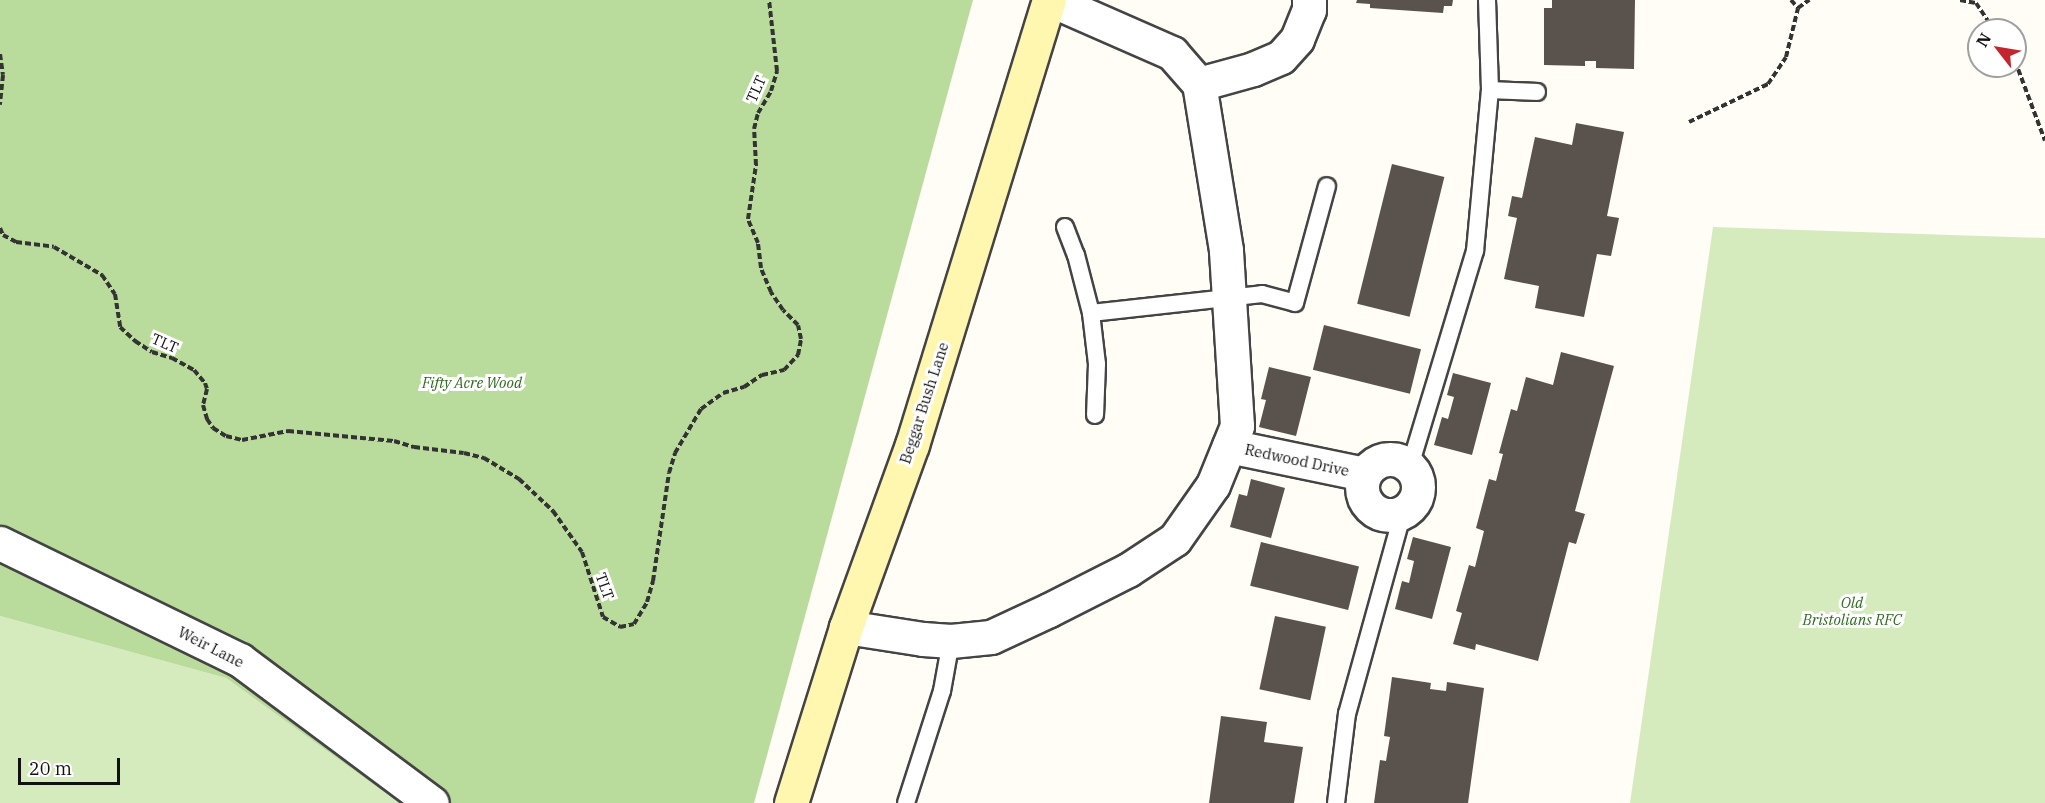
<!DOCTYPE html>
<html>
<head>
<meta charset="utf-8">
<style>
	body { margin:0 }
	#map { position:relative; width:2045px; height:803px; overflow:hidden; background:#fffdf5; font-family:"IBM Plex Serif",serif }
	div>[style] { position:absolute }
	.green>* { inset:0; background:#d5ebbd }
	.forest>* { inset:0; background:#b9dc9c }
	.building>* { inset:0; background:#5a524d; transform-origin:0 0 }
	.path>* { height:4px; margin-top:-2px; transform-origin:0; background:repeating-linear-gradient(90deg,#333 0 6px,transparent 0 9px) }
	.roads { filter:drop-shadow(2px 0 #444) drop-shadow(-2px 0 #444) drop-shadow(0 2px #444) drop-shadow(0 -2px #444) }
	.lane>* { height:16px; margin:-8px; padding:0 8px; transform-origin:8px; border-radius:8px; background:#fff }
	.street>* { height:33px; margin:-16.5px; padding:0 16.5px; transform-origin:16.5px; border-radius:16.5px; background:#fff }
	.street>.ring { margin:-16.5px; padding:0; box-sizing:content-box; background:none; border:33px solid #fff; border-radius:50% }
	.secondary>* { height:33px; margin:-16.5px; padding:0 16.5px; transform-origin:16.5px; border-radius:16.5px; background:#fff6b0 }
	span { translate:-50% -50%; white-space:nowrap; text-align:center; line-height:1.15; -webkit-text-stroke:6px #fff; paint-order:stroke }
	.street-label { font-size:15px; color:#111 }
	.park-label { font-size:15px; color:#2f6b1f; font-style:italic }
	.north { position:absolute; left:1967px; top:18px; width:60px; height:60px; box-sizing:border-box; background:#fff; border:2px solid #a0a0a0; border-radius:50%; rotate:301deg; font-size:16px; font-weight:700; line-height:24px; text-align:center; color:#111 }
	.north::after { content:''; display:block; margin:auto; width:21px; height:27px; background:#c4262e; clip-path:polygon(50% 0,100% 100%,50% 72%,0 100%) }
	.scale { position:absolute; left:18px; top:758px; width:102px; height:27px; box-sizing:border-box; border:3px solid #111; border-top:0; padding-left:8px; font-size:18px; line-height:21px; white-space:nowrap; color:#111; -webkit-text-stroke:4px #fff; paint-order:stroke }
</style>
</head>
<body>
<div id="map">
	<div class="green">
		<div style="clip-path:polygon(1713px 227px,2045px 238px,2045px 803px,1630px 803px)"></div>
		<div style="clip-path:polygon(0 616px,226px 678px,399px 803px,0 803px)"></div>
	</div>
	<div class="forest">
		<div style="clip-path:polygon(0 0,973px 0,754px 803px,399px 803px,226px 678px,0 616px)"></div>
	</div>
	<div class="building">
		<div style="clip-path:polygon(1357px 0,1453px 0,1452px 6px,1444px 6px,1443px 13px,1370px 8px,1370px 4px,1356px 3px)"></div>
		<div style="clip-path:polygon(1552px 0,1635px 0,1634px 69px,1596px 68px,1596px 61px,1585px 61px,1585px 66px,1544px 65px,1544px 8px,1552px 8px)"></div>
		<div style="clip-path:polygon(1576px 123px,1624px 132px,1607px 216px,1619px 218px,1611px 256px,1597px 254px,1584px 317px,1535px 308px,1539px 286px,1504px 279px,1517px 218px,1508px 216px,1512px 196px,1522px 198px,1535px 137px,1572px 145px)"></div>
		<div style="left:1392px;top:164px;width:54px;height:144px;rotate:14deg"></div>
		<div style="left:1324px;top:325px;width:100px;height:46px;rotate:14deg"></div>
		<div style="clip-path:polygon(1561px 352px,1614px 366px,1575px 511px,1585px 514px,1576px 544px,1569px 542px,1538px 661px,1476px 644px,1475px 650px,1453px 644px,1462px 613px,1456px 611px,1469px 565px,1475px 567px,1484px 531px,1476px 528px,1489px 479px,1496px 481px,1503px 454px,1499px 453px,1511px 409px,1517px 411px,1526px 377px,1553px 385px)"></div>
		<div style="clip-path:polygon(1269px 367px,1311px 377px,1296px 436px,1259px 427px,1266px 400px,1261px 399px)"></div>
		<div style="clip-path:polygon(1453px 373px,1491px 383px,1472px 455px,1434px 445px,1442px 417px,1448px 419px,1454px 397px,1447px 395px)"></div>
		<div style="clip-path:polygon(1251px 479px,1285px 488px,1271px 538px,1230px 527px,1239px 494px,1247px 496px)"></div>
		<div style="clip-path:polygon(1413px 537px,1451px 547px,1432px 619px,1395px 609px,1402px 581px,1409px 583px,1414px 561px,1407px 559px)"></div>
		<div style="left:1261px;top:542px;width:101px;height:45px;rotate:14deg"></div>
		<div style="left:1275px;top:616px;width:52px;height:75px;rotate:12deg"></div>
		<div style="clip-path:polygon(1392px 677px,1431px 683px,1430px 689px,1446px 691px,1447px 682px,1484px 688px,1468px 803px,1374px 803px,1380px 760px,1386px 761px,1390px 737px,1384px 736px)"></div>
		<div style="clip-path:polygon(1221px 716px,1267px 722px,1264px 742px,1303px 747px,1294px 803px,1209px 803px)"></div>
	</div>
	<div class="path">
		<div style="left:1791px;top:0;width:11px;rotate:49deg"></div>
		<div style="left:1798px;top:8px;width:14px;rotate:-36deg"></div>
		<div style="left:1960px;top:0;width:16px;rotate:11deg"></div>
		<div style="left:1976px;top:3px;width:32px;rotate:56deg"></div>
		<div style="left:0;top:54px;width:21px;rotate:82deg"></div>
		<div style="left:3px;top:75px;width:30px;rotate:96deg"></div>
		<div style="left:2015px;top:61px;width:85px;rotate:69.4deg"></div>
		<div style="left:1689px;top:122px;width:88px;rotate:-25.7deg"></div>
		<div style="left:1768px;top:84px;width:32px;rotate:-56deg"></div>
		<div style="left:1786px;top:57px;width:50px;rotate:-76.2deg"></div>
		<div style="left:0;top:228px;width:8px;rotate:67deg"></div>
		<div style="left:3px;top:235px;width:15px;rotate:28deg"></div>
		<div style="left:16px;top:242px;width:38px;rotate:7deg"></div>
		<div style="left:54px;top:247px;width:56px;rotate:30.3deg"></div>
		<div style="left:102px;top:275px;width:23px;rotate:56deg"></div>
		<div style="left:115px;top:294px;width:33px;rotate:81deg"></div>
		<div style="left:120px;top:327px;width:21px;rotate:43deg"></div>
		<div style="left:135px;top:341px;width:20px;rotate:33deg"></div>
		<div style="left:152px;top:352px;width:21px;rotate:17deg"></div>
		<div style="left:172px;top:358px;width:25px;rotate:29deg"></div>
		<div style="left:194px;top:370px;width:17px;rotate:50deg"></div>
		<div style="left:205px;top:383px;width:6px;rotate:72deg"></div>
		<div style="left:207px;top:389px;width:16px;rotate:104deg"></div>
		<div style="left:203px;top:405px;width:15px;rotate:74deg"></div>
		<div style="left:207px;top:419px;width:11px;rotate:56deg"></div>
		<div style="left:213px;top:428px;width:15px;rotate:32deg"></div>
		<div style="left:226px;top:436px;width:16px;rotate:14deg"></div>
		<div style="left:242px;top:440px;width:47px;rotate:-11.1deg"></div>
		<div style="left:288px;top:431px;width:106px;rotate:5.4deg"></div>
		<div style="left:394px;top:441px;width:21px;rotate:17deg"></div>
		<div style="left:414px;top:447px;width:50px;rotate:6.8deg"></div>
		<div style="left:464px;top:453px;width:21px;rotate:14deg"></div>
		<div style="left:484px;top:458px;width:41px;rotate:31deg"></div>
		<div style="left:519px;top:479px;width:47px;rotate:43.3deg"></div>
		<div style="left:553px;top:511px;width:50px;rotate:54.7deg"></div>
		<div style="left:582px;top:552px;width:68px;rotate:72.1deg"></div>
		<div style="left:603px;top:617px;width:20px;rotate:30deg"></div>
		<div style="left:620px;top:627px;width:14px;rotate:-12deg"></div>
		<div style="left:634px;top:624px;width:26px;rotate:-59deg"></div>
		<div style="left:647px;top:602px;width:22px;rotate:-74deg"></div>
		<div style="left:653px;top:581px;width:109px;rotate:-81.6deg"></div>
		<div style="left:669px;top:473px;width:21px;rotate:-73deg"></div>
		<div style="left:675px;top:453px;width:51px;rotate:-59.4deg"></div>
		<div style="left:701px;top:409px;width:27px;rotate:-36deg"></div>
		<div style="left:723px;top:393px;width:22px;rotate:-16deg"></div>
		<div style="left:744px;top:387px;width:22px;rotate:-34deg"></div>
		<div style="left:762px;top:375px;width:23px;rotate:-13deg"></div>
		<div style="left:784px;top:370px;width:21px;rotate:-47deg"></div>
		<div style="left:798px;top:355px;width:16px;rotate:-79deg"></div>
		<div style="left:801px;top:339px;width:14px;rotate:-102deg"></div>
		<div style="left:798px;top:325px;width:21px;rotate:-135deg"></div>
		<div style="left:783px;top:310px;width:22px;rotate:-124deg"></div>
		<div style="left:771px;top:292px;width:26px;rotate:-113deg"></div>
		<div style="left:761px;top:268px;width:25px;rotate:-97deg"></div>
		<div style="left:758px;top:243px;width:26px;rotate:-113deg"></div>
		<div style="left:748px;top:219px;width:55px;rotate:-81.6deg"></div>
		<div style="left:756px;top:165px;width:36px;rotate:-93deg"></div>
		<div style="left:754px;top:129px;width:16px;rotate:-76deg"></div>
		<div style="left:758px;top:113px;width:26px;rotate:-59deg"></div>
		<div style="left:771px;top:91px;width:21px;rotate:-73deg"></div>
		<div style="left:777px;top:71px;width:71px;rotate:-96.4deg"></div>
	</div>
	<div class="roads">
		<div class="lane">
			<div style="left:1490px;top:90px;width:47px;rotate:2.4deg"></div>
			<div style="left:1065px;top:227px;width:30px;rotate:69deg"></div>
			<div style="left:1076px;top:255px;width:60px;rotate:75.5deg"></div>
			<div style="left:1091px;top:313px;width:51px;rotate:83.3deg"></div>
			<div style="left:1097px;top:364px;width:51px;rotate:92.2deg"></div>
			<div style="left:1091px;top:313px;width:172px;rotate:-6.3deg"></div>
			<div style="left:1262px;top:294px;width:34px;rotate:15deg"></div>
			<div style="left:1295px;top:303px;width:121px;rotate:-74.7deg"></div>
			<div style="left:1410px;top:466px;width:225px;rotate:-73.2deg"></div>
			<div style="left:1475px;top:251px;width:162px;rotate:-84.7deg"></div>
			<div style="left:1490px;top:90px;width:90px;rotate:-91.9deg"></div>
			<div style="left:906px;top:803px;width:118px;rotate:-72.2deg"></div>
			<div style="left:942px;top:691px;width:51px;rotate:-79.8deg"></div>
			<div style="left:1336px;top:803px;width:90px;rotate:-83deg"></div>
			<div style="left:1347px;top:714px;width:210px;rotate:-74.5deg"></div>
		</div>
		<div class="street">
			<div style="left:1199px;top:84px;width:56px;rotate:-15.5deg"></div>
			<div style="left:1253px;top:69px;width:30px;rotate:-23deg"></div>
			<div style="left:1281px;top:57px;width:24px;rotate:-48deg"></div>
			<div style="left:1297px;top:39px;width:31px;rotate:-68deg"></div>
			<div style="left:1309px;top:10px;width:10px;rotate:-90deg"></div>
			<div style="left:1229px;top:446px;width:138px;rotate:11.7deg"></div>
			<div class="ring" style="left:1362px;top:459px;width:23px;height:23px"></div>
			<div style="left:0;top:543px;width:267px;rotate:26deg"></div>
			<div style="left:240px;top:660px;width:239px;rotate:36.7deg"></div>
			<div style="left:846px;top:627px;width:78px;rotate:8.9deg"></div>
			<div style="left:923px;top:639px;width:28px;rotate:4deg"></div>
			<div style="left:951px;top:641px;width:40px;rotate:-5.7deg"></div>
			<div style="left:991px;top:637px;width:64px;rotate:-25deg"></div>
			<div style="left:1049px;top:610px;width:89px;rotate:-26.9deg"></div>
			<div style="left:1128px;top:570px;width:56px;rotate:-33.4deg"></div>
			<div style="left:1175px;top:539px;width:66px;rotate:-54.9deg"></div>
			<div style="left:1213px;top:485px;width:64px;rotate:-67.9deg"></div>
			<div style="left:1237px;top:426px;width:176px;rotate:-93.6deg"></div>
			<div style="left:1226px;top:250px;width:168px;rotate:-99.2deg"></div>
			<div style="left:1199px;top:84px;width:41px;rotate:-131.1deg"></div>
			<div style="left:1172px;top:53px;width:132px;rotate:-156.3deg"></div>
		</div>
		<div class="secondary">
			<div style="left:791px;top:803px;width:184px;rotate:-72.6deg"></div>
			<div style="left:846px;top:627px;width:194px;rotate:-70.1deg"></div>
			<div style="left:912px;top:445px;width:466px;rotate:-72.9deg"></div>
		</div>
	</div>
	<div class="street-label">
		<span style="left:756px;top:89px;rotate:-66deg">TLT</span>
		<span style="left:165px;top:343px;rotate:23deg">TLT</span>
		<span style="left:924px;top:403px;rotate:-72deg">Beggar Bush Lane</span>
		<span style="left:1297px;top:460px;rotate:12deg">Redwood Drive</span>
		<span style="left:605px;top:586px;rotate:70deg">TLT</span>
		<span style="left:211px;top:647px;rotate:27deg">Weir Lane</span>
	</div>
	<div class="park-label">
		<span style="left:472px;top:383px">Fifty Acre Wood</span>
		<span style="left:1852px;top:611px">Old<br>Bristolians RFC</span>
	</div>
	<div class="north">N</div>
	<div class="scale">20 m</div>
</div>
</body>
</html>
